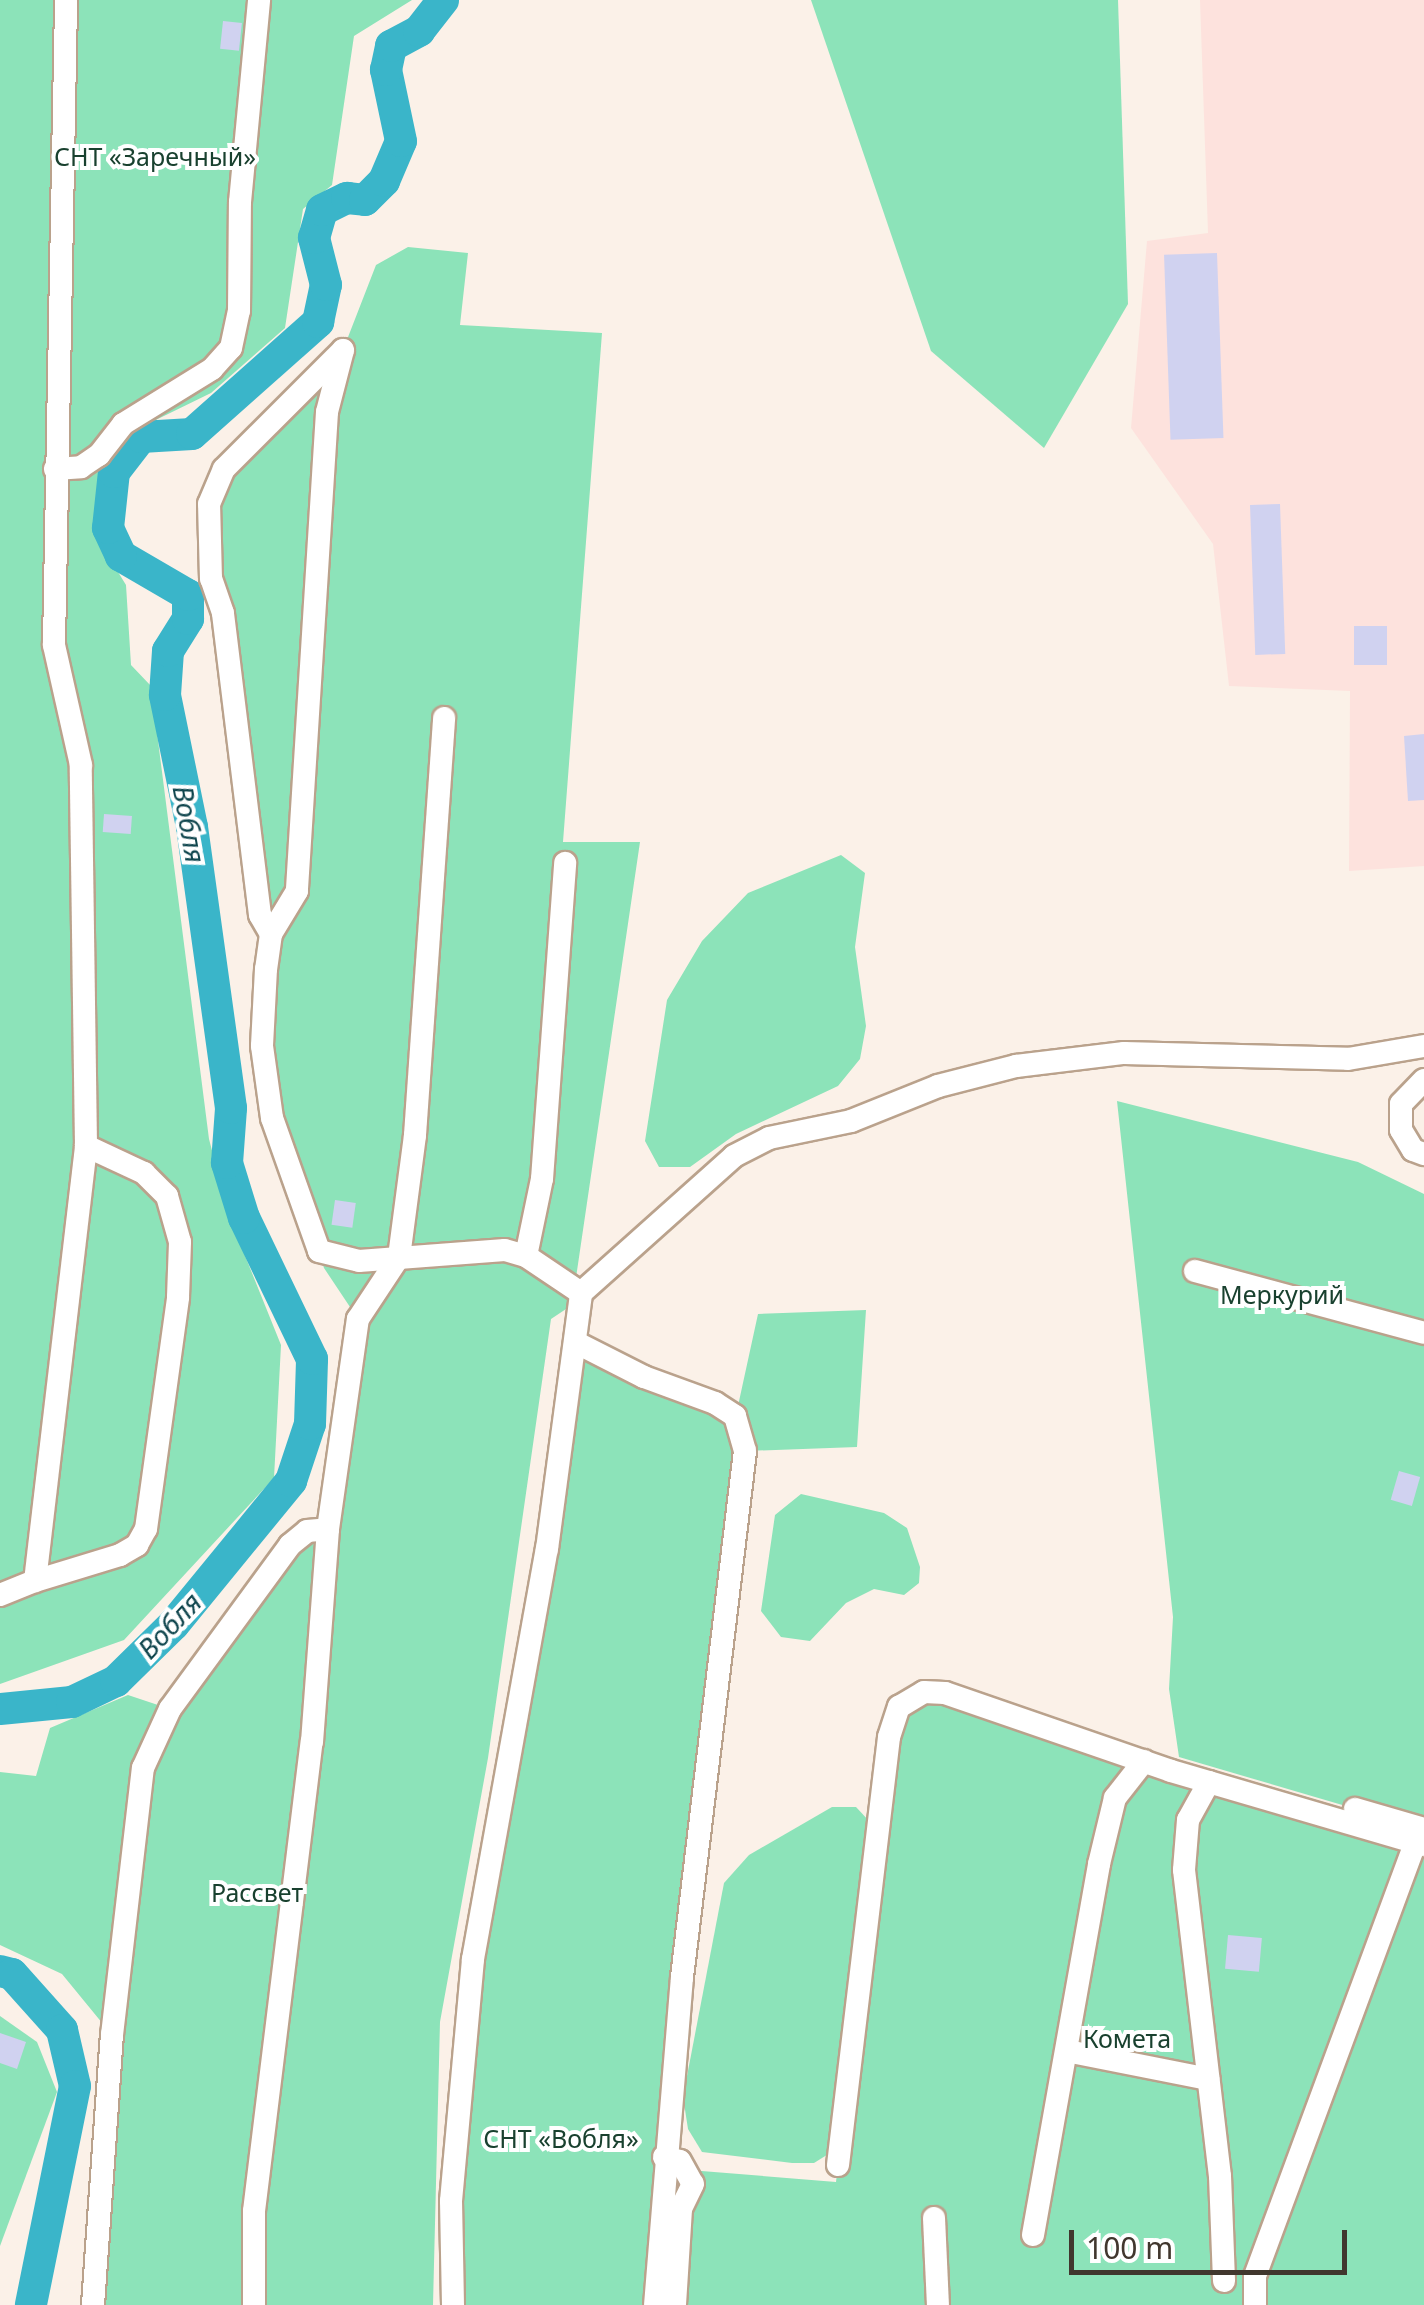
<!DOCTYPE html>
<html>
<head>
<meta charset="utf-8">
<style>
	body { margin:0 }
	#map { position:relative; width:1424px; height:2305px; overflow:hidden; background:#fbf1e8; font-family:"Noto Sans",sans-serif }
	div>[style] { position:absolute }
	.industrial>* { inset:0; background:#fde2dd }
	.green>* { inset:0; background:#8ce3b9 }
	.river>* { height:32px; margin:-16px; padding:0 16px; transform-origin:16px; border-radius:16px; background:#3ab5c9 }
	.building>* { inset:0; background:#d0d2f0; transform-origin:0 0 }
	.roads { filter:drop-shadow(2px 0 #baa28c) drop-shadow(-2px 0 #baa28c) drop-shadow(0 2px #baa28c) drop-shadow(0 -2px #baa28c) }
	.minor>* { height:22px; margin:-11px; padding:0 11px; transform-origin:11px; border-radius:11px; background:#fff }
	span { translate:-50% -50%; white-space:nowrap; text-align:center; line-height:1.15; -webkit-text-stroke:8px #fff; paint-order:stroke }
	.park-label { font-size:25px; color:#19412f }
	.water-label { font-size:28px; color:#0f454d; font-style:italic }
	.scale { position:absolute; left:1069px; top:2230px; width:278px; height:45px; box-sizing:border-box; border:5px solid #41372e; border-top:0; padding-left:12px; font-size:30px; line-height:35px; white-space:nowrap; color:#41372e; -webkit-text-stroke:8px #fff; paint-order:stroke }
</style>
</head>
<body>
<div id="map">
	<div class="industrial">
		<div style="clip-path:polygon(1200px 0,1424px 0,1424px 866px,1349px 871px,1350px 691px,1229px 686px,1213px 544px,1131px 428px,1147px 241px,1208px 233px)"></div>
	</div>
	<div class="green">
		<div style="clip-path:polygon(0 0,412px 0,354px 36px,332px 185px,303px 209px,285px 328px,211px 393px,125px 435px,105px 471px,102px 546px,126px 585px,131px 665px,151px 686px,209px 1139px,229px 1216px,281px 1345px,274px 1478px,124px 1640px,0 1684px)"></div>
		<div style="clip-path:polygon(811px 0,1118px 0,1128px 304px,1044px 448px,931px 351px)"></div>
		<div style="clip-path:polygon(408px 247px,468px 253px,460px 325px,602px 333px,563px 842px,640px 842px,572px 1305px,551px 1319px,488px 1758px,440px 2022px,433px 2305px,93px 2305px,112px 2035px,62px 1974px,0 1945px,0 1772px,36px 1776px,50px 1728px,128px 1695px,170px 1709px,290px 1545px,328px 1529px,358px 1319px,324px 1268px,272px 1118px,266px 969px,211px 579px,224px 469px,343px 350px,376px 265px)"></div>
		<div style="clip-path:polygon(841px 855px,865px 873px,855px 947px,866px 1026px,860px 1059px,838px 1086px,736px 1134px,690px 1167px,659px 1167px,645px 1141px,667px 1000px,702px 941px,748px 893px)"></div>
		<div style="clip-path:polygon(1117px 1101px,1358px 1162px,1424px 1194px,1424px 1829px,1179px 1757px,1169px 1689px,1173px 1617px)"></div>
		<div style="clip-path:polygon(866px 1310px,857px 1447px,745px 1451px,655px 2305px,453px 2305px,455px 2144px,575px 1342px,736px 1415px,758px 1314px)"></div>
		<div style="clip-path:polygon(801px 1494px,884px 1513px,907px 1528px,920px 1567px,919px 1583px,904px 1595px,874px 1589px,846px 1603px,810px 1641px,781px 1637px,761px 1611px,775px 1515px)"></div>
		<div style="clip-path:polygon(924px 1692px,1424px 1845px,1424px 2305px,675px 2305px,689px 2170px,836px 2182px,889px 1737px)"></div>
		<div style="clip-path:polygon(832px 1807px,856px 1807px,870px 1822px,830px 2153px,814px 2163px,792px 2163px,702px 2152px,688px 2129px,683px 2097px,724px 1883px,749px 1855px)"></div>
		<div style="clip-path:polygon(0 2016px,37px 2042px,57px 2092px,0 2246px)"></div>
	</div>
	<div class="river">
		<div style="left:0;top:1709px;width:72px;rotate:-5.6deg"></div>
		<div style="left:72px;top:1702px;width:49px;rotate:-25.5deg"></div>
		<div style="left:116px;top:1681px;width:81px;rotate:-44.5deg"></div>
		<div style="left:174px;top:1624px;width:185px;rotate:-50.7deg"></div>
		<div style="left:291px;top:1481px;width:60px;rotate:-71.6deg"></div>
		<div style="left:310px;top:1424px;width:65px;rotate:-88.2deg"></div>
		<div style="left:312px;top:1359px;width:157px;rotate:-115.7deg"></div>
		<div style="left:244px;top:1218px;width:58px;rotate:-107.2deg"></div>
		<div style="left:227px;top:1163px;width:55px;rotate:-85.8deg"></div>
		<div style="left:231px;top:1108px;width:284px;rotate:-97.9deg"></div>
		<div style="left:192px;top:827px;width:135px;rotate:-101.6deg"></div>
		<div style="left:165px;top:695px;width:44px;rotate:-86.1deg"></div>
		<div style="left:168px;top:651px;width:38px;rotate:-58deg"></div>
		<div style="left:188px;top:619px;width:24px;rotate:-90deg"></div>
		<div style="left:188px;top:595px;width:78px;rotate:-149.8deg"></div>
		<div style="left:121px;top:556px;width:31px;rotate:-115deg"></div>
		<div style="left:108px;top:528px;width:56px;rotate:-83.9deg"></div>
		<div style="left:114px;top:472px;width:44px;rotate:-52.4deg"></div>
		<div style="left:141px;top:437px;width:51px;rotate:-3.4deg"></div>
		<div style="left:192px;top:434px;width:169px;rotate:-41.6deg"></div>
		<div style="left:318px;top:322px;width:38px;rotate:-78deg"></div>
		<div style="left:326px;top:285px;width:49px;rotate:-104.3deg"></div>
		<div style="left:314px;top:238px;width:29px;rotate:-74deg"></div>
		<div style="left:322px;top:210px;width:28px;rotate:-26deg"></div>
		<div style="left:347px;top:198px;width:18px;rotate:6deg"></div>
		<div style="left:365px;top:200px;width:27px;rotate:-45deg"></div>
		<div style="left:384px;top:181px;width:43px;rotate:-67deg"></div>
		<div style="left:401px;top:141px;width:73px;rotate:-101.9deg"></div>
		<div style="left:386px;top:70px;width:25px;rotate:-78deg"></div>
		<div style="left:391px;top:46px;width:32px;rotate:-28deg"></div>
		<div style="left:419px;top:31px;width:39px;rotate:-52deg"></div>
		<div style="left:0;top:1971px;width:12px;rotate:14deg"></div>
		<div style="left:12px;top:1974px;width:75px;rotate:48.2deg"></div>
		<div style="left:62px;top:2030px;width:57px;rotate:76.9deg"></div>
		<div style="left:75px;top:2086px;width:223px;rotate:101.4deg"></div>
	</div>
	<div class="building">
		<div style="left:223px;top:21px;width:19px;height:28px;rotate:6deg"></div>
		<div style="left:1217px;top:253px;width:185px;height:53px;rotate:88deg"></div>
		<div style="left:1280px;top:504px;width:150px;height:30px;rotate:88deg"></div>
		<div style="left:1387px;top:626px;width:39px;height:33px;rotate:90deg"></div>
		<div style="clip-path:polygon(1424px 734px,1424px 800px,1408px 801px,1404px 736px)"></div>
		<div style="left:104px;top:814px;width:28px;height:18px;rotate:4deg"></div>
		<div style="left:335px;top:1200px;width:21px;height:25px;rotate:8deg"></div>
		<div style="left:1399px;top:1471px;width:22px;height:30px;rotate:16deg"></div>
		<div style="left:1228px;top:1935px;width:34px;height:34px;rotate:5deg"></div>
		<div style="clip-path:polygon(0 2033px,26px 2042px,17px 2069px,0 2063px)"></div>
	</div>
	<div class="roads">
		<div class="minor">
			<div style="left:343px;top:350px;width:64px;rotate:104.5deg"></div>
			<div style="left:327px;top:412px;width:480px;rotate:93.6deg"></div>
			<div style="left:297px;top:891px;width:50px;rotate:121.2deg"></div>
			<div style="left:271px;top:934px;width:35px;rotate:98deg"></div>
			<div style="left:266px;top:969px;width:77px;rotate:93deg"></div>
			<div style="left:262px;top:1046px;width:73px;rotate:82.1deg"></div>
			<div style="left:272px;top:1118px;width:141px;rotate:70.5deg"></div>
			<div style="left:319px;top:1251px;width:41px;rotate:14deg"></div>
			<div style="left:359px;top:1261px;width:146px;rotate:-4.3deg"></div>
			<div style="left:505px;top:1250px;width:22px;rotate:16deg"></div>
			<div style="left:526px;top:1256px;width:66px;rotate:33.9deg"></div>
			<div style="left:55px;top:469px;width:26px;rotate:-4deg"></div>
			<div style="left:81px;top:467px;width:22px;rotate:-34deg"></div>
			<div style="left:99px;top:455px;width:39px;rotate:-52deg"></div>
			<div style="left:123px;top:424px;width:105px;rotate:-31.7deg"></div>
			<div style="left:212px;top:369px;width:28px;rotate:-48deg"></div>
			<div style="left:231px;top:348px;width:38px;rotate:-78deg"></div>
			<div style="left:239px;top:311px;width:109px;rotate:-89.5deg"></div>
			<div style="left:240px;top:202px;width:203px;rotate:-84.6deg"></div>
			<div style="left:271px;top:934px;width:22px;rotate:-120deg"></div>
			<div style="left:260px;top:915px;width:304px;rotate:-97deg"></div>
			<div style="left:223px;top:613px;width:36px;rotate:-109deg"></div>
			<div style="left:211px;top:579px;width:75px;rotate:-91.5deg"></div>
			<div style="left:209px;top:504px;width:38px;rotate:-67deg"></div>
			<div style="left:224px;top:469px;width:168px;rotate:-45deg"></div>
			<div style="left:1424px;top:1080px;width:33px;rotate:134deg"></div>
			<div style="left:1401px;top:1104px;width:26px;rotate:90deg"></div>
			<div style="left:1401px;top:1130px;width:23px;rotate:59deg"></div>
			<div style="left:1413px;top:1150px;width:12px;rotate:20deg"></div>
			<div style="left:526px;top:1256px;width:79px;rotate:-78.3deg"></div>
			<div style="left:542px;top:1179px;width:317px;rotate:-85.8deg"></div>
			<div style="left:1195px;top:1271px;width:237px;rotate:15.1deg"></div>
			<div style="left:575px;top:1342px;width:77px;rotate:26.9deg"></div>
			<div style="left:644px;top:1377px;width:76px;rotate:20.1deg"></div>
			<div style="left:715px;top:1403px;width:24px;rotate:33deg"></div>
			<div style="left:735px;top:1416px;width:36px;rotate:74deg"></div>
			<div style="left:745px;top:1451px;width:530px;rotate:96.83deg"></div>
			<div style="left:682px;top:1977px;width:329px;rotate:94.7deg"></div>
			<div style="left:35px;top:1581px;width:89px;rotate:-17deg"></div>
			<div style="left:120px;top:1555px;width:20px;rotate:-30deg"></div>
			<div style="left:137px;top:1545px;width:18px;rotate:-61deg"></div>
			<div style="left:146px;top:1529px;width:234px;rotate:-82.1deg"></div>
			<div style="left:178px;top:1297px;width:55px;rotate:-87.9deg"></div>
			<div style="left:180px;top:1242px;width:48px;rotate:-105.8deg"></div>
			<div style="left:167px;top:1196px;width:33px;rotate:-135deg"></div>
			<div style="left:144px;top:1173px;width:64px;rotate:-155deg"></div>
			<div style="left:0;top:1595px;width:38px;rotate:-22deg"></div>
			<div style="left:35px;top:1581px;width:438px;rotate:-83.3deg"></div>
			<div style="left:86px;top:1146px;width:381px;rotate:-90.8deg"></div>
			<div style="left:81px;top:765px;width:123px;rotate:-102.7deg"></div>
			<div style="left:54px;top:645px;width:645px;rotate:-88.93deg"></div>
			<div style="left:1209px;top:1782px;width:43px;rotate:118.9deg"></div>
			<div style="left:1188px;top:1820px;width:50px;rotate:94.6deg"></div>
			<div style="left:1184px;top:1870px;width:308px;rotate:83.3deg"></div>
			<div style="left:1220px;top:2176px;width:105px;rotate:87.8deg"></div>
			<div style="left:1355px;top:1809px;width:72px;rotate:16.2deg"></div>
			<div style="left:1067px;top:2051px;width:144px;rotate:11.2deg"></div>
			<div style="left:664px;top:2157px;width:16px;rotate:14deg"></div>
			<div style="left:680px;top:2161px;width:26px;rotate:61deg"></div>
			<div style="left:693px;top:2184px;width:28px;rotate:116deg"></div>
			<div style="left:681px;top:2209px;width:96px;rotate:93.6deg"></div>
			<div style="left:838px;top:2165px;width:431px;rotate:-83.2deg"></div>
			<div style="left:889px;top:1737px;width:32px;rotate:-72deg"></div>
			<div style="left:899px;top:1707px;width:29px;rotate:-31deg"></div>
			<div style="left:924px;top:1692px;width:21px;rotate:3deg"></div>
			<div style="left:945px;top:1693px;width:239px;rotate:19deg"></div>
			<div style="left:1171px;top:1771px;width:264px;rotate:16.3deg"></div>
			<div style="left:934px;top:2218px;width:87px;rotate:87.4deg"></div>
			<div style="left:1033px;top:2235px;width:377px;rotate:-79.9deg"></div>
			<div style="left:1099px;top:1864px;width:68px;rotate:-76.4deg"></div>
			<div style="left:1115px;top:1798px;width:47px;rotate:-51.9deg"></div>
			<div style="left:93px;top:2305px;width:271px;rotate:-86deg"></div>
			<div style="left:112px;top:2035px;width:269px;rotate:-83.4deg"></div>
			<div style="left:143px;top:1768px;width:65px;rotate:-65.4deg"></div>
			<div style="left:170px;top:1709px;width:203px;rotate:-53.8deg"></div>
			<div style="left:290px;top:1545px;width:22px;rotate:-39deg"></div>
			<div style="left:307px;top:1531px;width:21px;rotate:-5deg"></div>
			<div style="left:254px;top:2305px;width:94px;rotate:-90deg"></div>
			<div style="left:254px;top:2211px;width:473px;rotate:-83deg"></div>
			<div style="left:312px;top:1742px;width:214px;rotate:-85.7deg"></div>
			<div style="left:328px;top:1529px;width:212px;rotate:-81.9deg"></div>
			<div style="left:358px;top:1319px;width:74px;rotate:-56.5deg"></div>
			<div style="left:399px;top:1257px;width:123px;rotate:-82.5deg"></div>
			<div style="left:415px;top:1135px;width:418px;rotate:-86deg"></div>
			<div style="left:453px;top:2305px;width:104px;rotate:-91.1deg"></div>
			<div style="left:451px;top:2201px;width:243px;rotate:-84.8deg"></div>
			<div style="left:473px;top:1959px;width:417px;rotate:-79.8deg"></div>
			<div style="left:547px;top:1549px;width:258px;rotate:-82.4deg"></div>
			<div style="left:581px;top:1293px;width:205px;rotate:-41.8deg"></div>
			<div style="left:734px;top:1156px;width:39px;rotate:-27deg"></div>
			<div style="left:769px;top:1138px;width:84px;rotate:-11.7deg"></div>
			<div style="left:851px;top:1121px;width:94px;rotate:-21.9deg"></div>
			<div style="left:938px;top:1086px;width:81px;rotate:-14.4deg"></div>
			<div style="left:1016px;top:1066px;width:109px;rotate:-6.9deg"></div>
			<div style="left:1124px;top:1053px;width:224px;rotate:1.5deg"></div>
			<div style="left:1348px;top:1059px;width:77px;rotate:-9.7deg"></div>
			<div style="left:1255px;top:2305px;width:29px;rotate:-90deg"></div>
			<div style="left:1255px;top:2276px;width:462px;rotate:-69.7deg"></div>
		</div>
	</div>
	<div class="park-label">
		<span style="left:155px;top:156px">СНТ «Заречный»</span>
		<span style="left:1282px;top:1294px">Меркурий</span>
		<span style="left:257px;top:1892px">Рассвет</span>
		<span style="left:1127px;top:2038px">Комета</span>
		<span style="left:561px;top:2138px">СНТ «Вобля»</span>
	</div>
	<div class="water-label">
		<span style="left:190px;top:824px;rotate:80deg">Вобля</span>
		<span style="left:169px;top:1625px;rotate:-47deg">Вобля</span>
	</div>
	<div class="scale">100 m</div>
</div>
</body>
</html>
